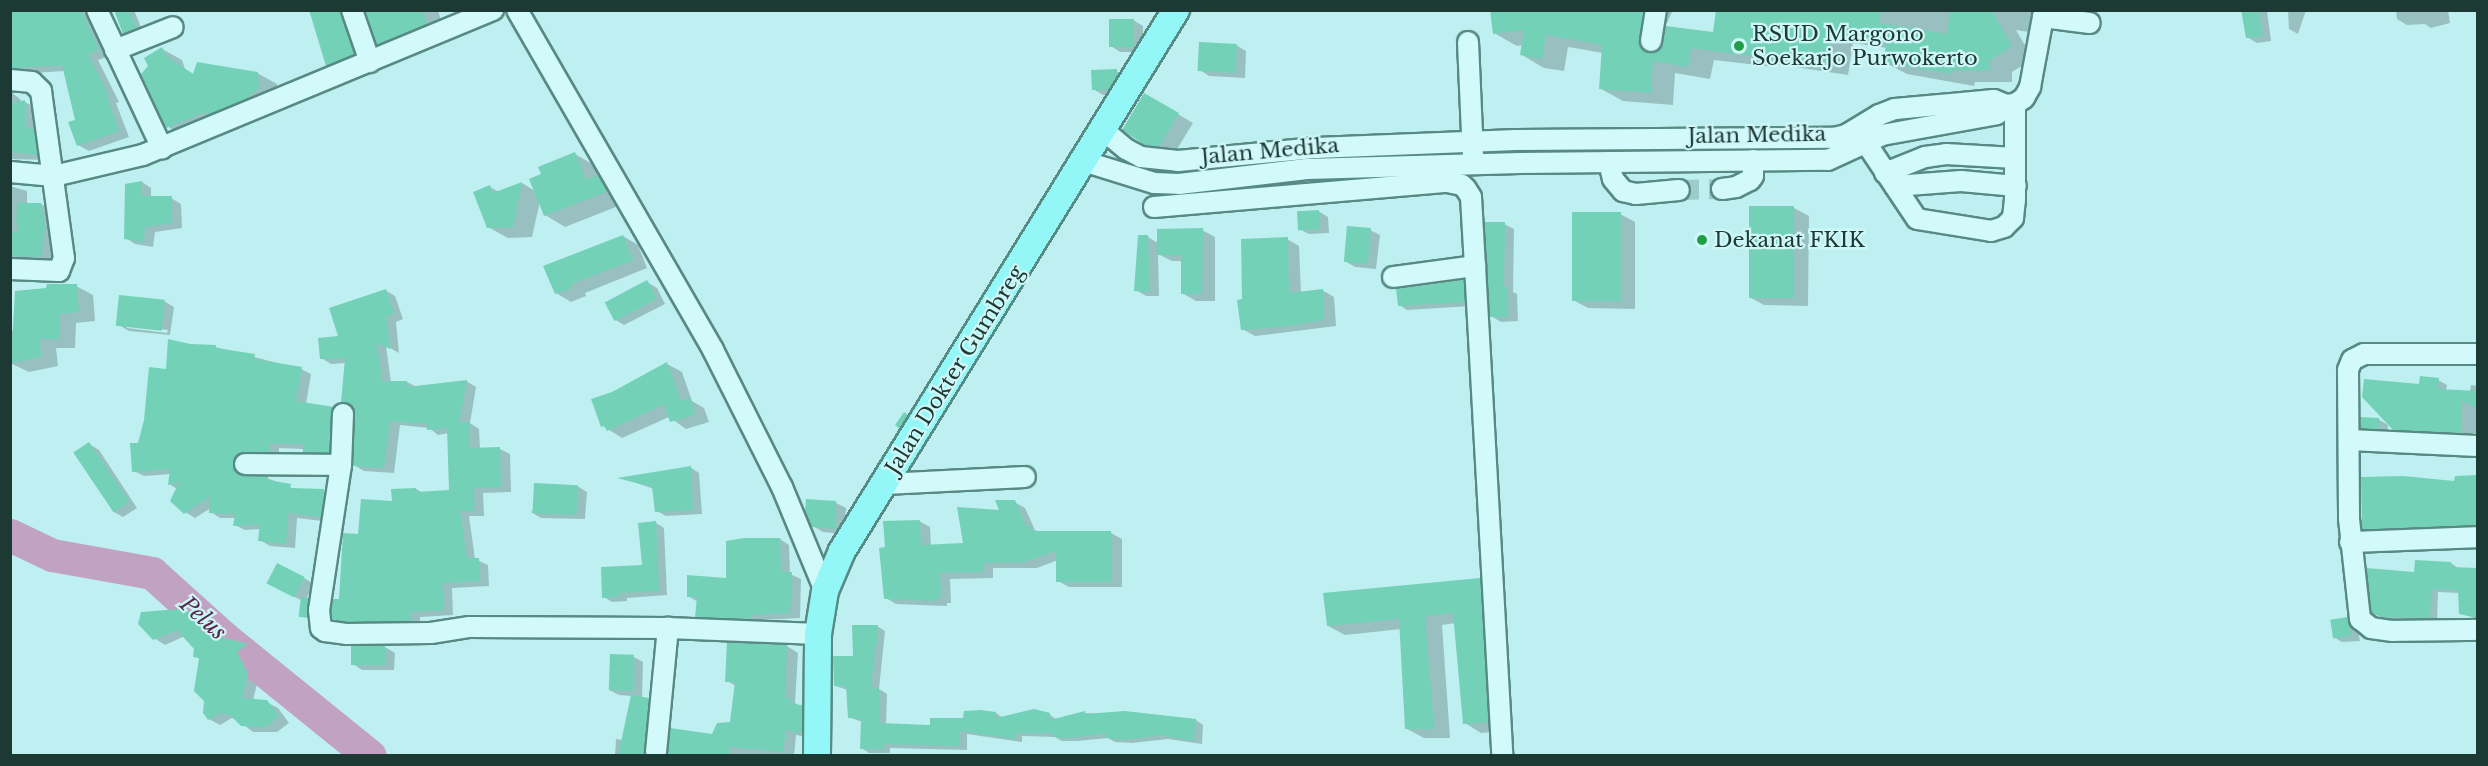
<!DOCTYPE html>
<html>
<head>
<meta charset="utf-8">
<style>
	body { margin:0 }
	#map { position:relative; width:2488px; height:766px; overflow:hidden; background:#bff0f1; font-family:"Libre Baskerville",serif }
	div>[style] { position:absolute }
	.shadow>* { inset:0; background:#0003; transform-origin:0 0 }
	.river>* { height:33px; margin:-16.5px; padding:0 16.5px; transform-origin:16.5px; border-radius:16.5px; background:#c2a2c2 }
	.building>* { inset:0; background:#72d1b7; transform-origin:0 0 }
	.minor-tunnel>* { height:20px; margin-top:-10px; transform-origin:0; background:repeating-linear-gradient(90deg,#9ecbcb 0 20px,transparent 0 30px) }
	.roads { filter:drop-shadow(2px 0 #568a82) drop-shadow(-2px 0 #568a82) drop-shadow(0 2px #568a82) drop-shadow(0 -2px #568a82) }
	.minor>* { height:20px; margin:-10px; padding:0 10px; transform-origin:10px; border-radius:10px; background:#d2fafb }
	.major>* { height:26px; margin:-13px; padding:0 13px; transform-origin:13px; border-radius:13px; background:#93f7f7 }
	.dots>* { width:16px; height:16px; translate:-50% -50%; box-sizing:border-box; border:3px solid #cff7f8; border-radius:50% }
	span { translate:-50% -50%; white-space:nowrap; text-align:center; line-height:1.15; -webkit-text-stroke:4.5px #cff7f8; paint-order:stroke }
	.poi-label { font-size:21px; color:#1c3933 }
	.left { translate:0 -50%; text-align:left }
	.street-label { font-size:21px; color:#1c3933 }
	.water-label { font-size:22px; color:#5a2a4e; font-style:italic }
	.frame { position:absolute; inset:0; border:12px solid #1c3933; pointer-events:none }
</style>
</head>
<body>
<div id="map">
	<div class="shadow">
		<div style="clip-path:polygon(10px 10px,88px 10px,108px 56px,98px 60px,119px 102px,116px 103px,129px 137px,89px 151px,78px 145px,77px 121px,65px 71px,16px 74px,10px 82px)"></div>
		<div style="clip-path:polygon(115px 10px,134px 10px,143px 32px,132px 37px,124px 33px)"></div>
		<div style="clip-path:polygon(319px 10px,366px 10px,362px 14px,373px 65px,347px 76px,328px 65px)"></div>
		<div style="clip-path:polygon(366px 10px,438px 10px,445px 35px,397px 55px,378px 44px)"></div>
		<div style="clip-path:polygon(1673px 10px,1665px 27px,1714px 34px,1717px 10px,2044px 10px,2042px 34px,2016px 30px,2033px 59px,2012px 72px,2012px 82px,1975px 82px,1974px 86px,1907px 74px,1884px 62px,1887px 48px,1853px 43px,1848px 75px,1774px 64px,1774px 67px,1714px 60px,1710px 79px,1675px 73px,1673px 105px,1623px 101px,1601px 89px,1603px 53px,1568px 47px,1564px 71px,1544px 68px,1522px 55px,1523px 45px,1517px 46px,1494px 33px,1491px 11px)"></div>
		<div style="clip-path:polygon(2242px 10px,2267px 11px,2271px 41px,2257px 43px,2247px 37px)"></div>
		<div style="clip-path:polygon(2288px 10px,2306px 10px,2298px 34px,2289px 29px)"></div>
		<div style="clip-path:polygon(2396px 10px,2448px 10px,2450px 23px,2431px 28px,2425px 24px,2407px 25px,2397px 19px)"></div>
		<div style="clip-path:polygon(1133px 20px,1143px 26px,1143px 52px,1120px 52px,1111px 46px)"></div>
		<div style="clip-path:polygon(1236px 45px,1246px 51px,1245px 78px,1209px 76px,1200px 70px)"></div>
		<div style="clip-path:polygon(162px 49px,182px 60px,185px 69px,195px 75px,257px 73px,277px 84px,278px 99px,186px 138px,167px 126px)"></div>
		<div style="clip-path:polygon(1116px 71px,1126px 76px,1119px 95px,1103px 95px,1093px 89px)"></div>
		<div style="clip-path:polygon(10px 91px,21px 100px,20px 103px,25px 102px,35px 108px,35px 131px,44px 137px,48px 160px,10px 159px)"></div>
		<div style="clip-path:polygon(1145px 95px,1193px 123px,1174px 154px,1161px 153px,1145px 144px)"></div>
		<div style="clip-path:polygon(575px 154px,594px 165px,599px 178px,618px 188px,626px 203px,565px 227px,545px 215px,540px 201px,532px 237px,508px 238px,488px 227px,490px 187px,499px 192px,522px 183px,535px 191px,543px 175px)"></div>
		<div style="clip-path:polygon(142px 182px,151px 188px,151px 198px,171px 198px,181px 204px,182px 228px,155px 232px,153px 247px,135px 244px,126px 238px,127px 185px)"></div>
		<div style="clip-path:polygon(10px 186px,27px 191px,27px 204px,41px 204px,50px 209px,54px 235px,50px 262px,10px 260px)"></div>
		<div style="clip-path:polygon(1794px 208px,1809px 216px,1808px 306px,1764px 305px,1749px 297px)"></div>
		<div style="clip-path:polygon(1318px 211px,1328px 217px,1329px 233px,1309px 234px,1299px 229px)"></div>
		<div style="clip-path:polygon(1620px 214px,1635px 222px,1635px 309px,1588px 308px,1573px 300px)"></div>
		<div style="clip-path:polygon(1504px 224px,1514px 229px,1513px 292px,1517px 294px,1518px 321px,1501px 322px,1491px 316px)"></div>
		<div style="clip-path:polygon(1202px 230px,1215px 237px,1215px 301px,1196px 301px,1182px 293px,1182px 261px,1172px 261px,1158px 254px,1159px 296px,1146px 296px,1136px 290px,1148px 237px,1158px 243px)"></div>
		<div style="clip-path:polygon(1370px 230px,1380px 235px,1376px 269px,1355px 267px,1345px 261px)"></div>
		<div style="clip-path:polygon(623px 236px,638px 245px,647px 268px,585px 293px,586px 296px,571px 302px,556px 293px)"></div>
		<div style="clip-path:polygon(1287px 239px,1299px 246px,1301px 293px,1322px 290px,1334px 297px,1336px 326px,1255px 336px,1242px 329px,1244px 300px)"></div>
		<div style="clip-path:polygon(1463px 281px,1471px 286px,1472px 306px,1407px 310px,1399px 305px)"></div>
		<div style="clip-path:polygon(647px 282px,657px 288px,665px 304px,624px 325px,614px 319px)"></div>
		<div style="clip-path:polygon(76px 286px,93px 295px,95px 321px,76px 323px,75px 348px,56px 348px,58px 366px,29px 372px,10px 363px,10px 330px,14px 331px)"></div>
		<div style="clip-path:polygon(385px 290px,395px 296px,403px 319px,396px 322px,399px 353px,386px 346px,391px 382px,407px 382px,417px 387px,466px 381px,476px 387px,470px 423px,479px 429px,480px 450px,500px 449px,510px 454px,511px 492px,483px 493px,484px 516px,469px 516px,475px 559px,488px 565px,489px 586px,452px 588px,453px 615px,420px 617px,420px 626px,350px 626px,333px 618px,359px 535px,394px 503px,416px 489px,423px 493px,450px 491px,449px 433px,438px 435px,429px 428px,400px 425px,394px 473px,364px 471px,354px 465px,356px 414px,353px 408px,343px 402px,346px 363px,331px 364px,321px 358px)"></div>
		<div style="clip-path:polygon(evenodd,164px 301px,174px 307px,170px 335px,129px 331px,119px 325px,164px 301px,127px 325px,168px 330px,167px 333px,127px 328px,127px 325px)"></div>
		<div style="clip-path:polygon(190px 345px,215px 347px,301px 369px,311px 374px,306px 404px,333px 408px,343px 414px,339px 458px,315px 457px,304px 449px,279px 448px,279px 457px,244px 464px,244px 476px,267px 478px,297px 490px,323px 491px,333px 497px,331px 522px,297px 518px,295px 548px,270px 546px,260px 540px,261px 529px,245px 530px,235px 525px,236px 518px,220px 518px,211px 512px,211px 508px,195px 518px,185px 512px,177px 489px,169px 484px,171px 474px,144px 476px,134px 471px,140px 444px,167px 370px)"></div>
		<div style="clip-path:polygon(667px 364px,682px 372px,692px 401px,704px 408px,709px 422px,686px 429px,669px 417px,622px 438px,603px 426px,613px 393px)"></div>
		<div style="clip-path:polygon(2438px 380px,2447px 385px,2446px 391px,2470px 392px,2471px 385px,2478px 386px,2478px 433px,2470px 433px,2470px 437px,2403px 434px,2394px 429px,2420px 385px)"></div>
		<div style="left:905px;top:414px;width:9px;height:14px;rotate:36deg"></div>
		<div style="clip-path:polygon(2378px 419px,2388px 425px,2387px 434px,2372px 433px,2362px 428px)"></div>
		<div style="clip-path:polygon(89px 444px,99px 450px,137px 508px,123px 517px,114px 512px)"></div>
		<div style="clip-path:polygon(690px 467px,699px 473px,702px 514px,666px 516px,657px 511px,654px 489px,622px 478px)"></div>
		<div style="clip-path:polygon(2478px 477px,2478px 529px,2372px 533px,2364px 529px,2455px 483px)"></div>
		<div style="clip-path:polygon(577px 486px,587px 492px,585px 519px,541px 518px,531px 512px)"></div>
		<div style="clip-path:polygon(807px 500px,836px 503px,846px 508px,844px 534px,823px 532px,813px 526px)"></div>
		<div style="clip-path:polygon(1014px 502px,1025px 508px,1035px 530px,1039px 532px,1111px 533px,1122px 539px,1122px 587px,1069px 587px,1058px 581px,1058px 560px,1037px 568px,993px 568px,993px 578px,950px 579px,951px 603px,947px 603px,947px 606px,896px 604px,886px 598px,887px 549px,919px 521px,930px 527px,931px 546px,965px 545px)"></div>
		<div style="clip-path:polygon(656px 523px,664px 528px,667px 595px,627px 598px,627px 601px,612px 602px,604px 597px,643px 566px)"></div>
		<div style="clip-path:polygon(780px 539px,789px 545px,790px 574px,801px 579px,800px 618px,760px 620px,760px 624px,706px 622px,697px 616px,698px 602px,688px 596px,727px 580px)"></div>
		<div style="clip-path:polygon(2451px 563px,2458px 568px,2478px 569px,2478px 619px,2460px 613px,2459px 593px,2438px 592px,2437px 622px,2385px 620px,2373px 612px,2415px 574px)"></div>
		<div style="clip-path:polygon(304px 578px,314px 584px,306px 599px,313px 602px,312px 619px,302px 616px,303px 601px,278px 589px)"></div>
		<div style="clip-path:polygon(1480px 579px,1497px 589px,1505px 731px,1481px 733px,1465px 723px,1456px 623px,1442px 625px,1450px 738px,1424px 738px,1407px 729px,1401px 629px,1345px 635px,1328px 626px)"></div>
		<div style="clip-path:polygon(196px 615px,208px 621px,218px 635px,212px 636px,248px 645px,257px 651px,247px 658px,258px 680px,253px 700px,266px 702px,278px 708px,289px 723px,277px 732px,253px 732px,236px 719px,232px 718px,220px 725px,209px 719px,200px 659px,195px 656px,196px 649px,185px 636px,165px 645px,154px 638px)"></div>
		<div style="clip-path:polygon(2347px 619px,2357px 625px,2360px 641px,2342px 642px,2332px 636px)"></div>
		<div style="clip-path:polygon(877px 626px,885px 631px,879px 689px,887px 694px,886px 725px,931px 727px,996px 713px,1003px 718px,1049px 714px,1057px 720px,1085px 713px,1196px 720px,1203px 725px,1202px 744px,1168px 739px,1132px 743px,1115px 742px,1108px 738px,1077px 741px,1062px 741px,1055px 737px,1022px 736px,1022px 742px,967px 734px,967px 750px,890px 748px,890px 753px,869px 753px,861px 748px,862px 722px,849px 717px,848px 690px,835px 686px)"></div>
		<div style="clip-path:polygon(787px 646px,798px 653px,795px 703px,813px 713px,813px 738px,796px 735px,794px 756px,668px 756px,713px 736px,731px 723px,736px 686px,727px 681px)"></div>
		<div style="clip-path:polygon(353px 647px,385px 647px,395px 653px,394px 670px,362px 670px,353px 664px)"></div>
		<div style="clip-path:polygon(634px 657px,643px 662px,642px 699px,660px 706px,656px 756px,615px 756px,616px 739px,623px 740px,632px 696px,619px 695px,609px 690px)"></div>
	</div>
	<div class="river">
		<div style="left:10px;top:535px;width:47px;rotate:25.5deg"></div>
		<div style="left:52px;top:555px;width:102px;rotate:10.2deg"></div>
		<div style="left:152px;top:573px;width:96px;rotate:42deg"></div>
		<div style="left:223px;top:637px;width:189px;rotate:39deg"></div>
	</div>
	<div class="building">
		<div style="clip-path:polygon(10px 10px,81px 10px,99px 50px,88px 54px,109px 96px,107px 97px,119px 131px,77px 146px,68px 122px,75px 120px,62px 65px,10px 68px)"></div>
		<div style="clip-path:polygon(114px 10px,129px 10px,137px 28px,123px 34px)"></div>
		<div style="clip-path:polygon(309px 10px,340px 10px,355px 54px,326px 66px)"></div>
		<div style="clip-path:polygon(365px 10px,422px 10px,427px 24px,377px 45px)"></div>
		<div style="clip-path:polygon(1490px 10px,1644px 10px,1640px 45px,1650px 53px,1661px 48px,1666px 26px,1713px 32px,1716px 10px,1881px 10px,1879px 23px,1947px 34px,1950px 10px,1991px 10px,2012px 46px,1990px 60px,1990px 70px,1953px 70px,1952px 74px,1883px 62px,1887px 40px,1831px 32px,1826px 63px,1752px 53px,1752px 56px,1691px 48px,1688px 67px,1653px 61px,1651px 93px,1599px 89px,1602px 45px,1546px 35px,1542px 59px,1520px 55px,1524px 30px,1493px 34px)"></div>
		<div style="clip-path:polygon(2241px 10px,2258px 10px,2263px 36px,2246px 38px)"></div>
		<div style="left:1109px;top:19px;width:25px;height:28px"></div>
		<div style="left:1199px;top:42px;width:38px;height:29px;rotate:3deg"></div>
		<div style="clip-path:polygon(162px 47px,166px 56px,193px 74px,197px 62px,258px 72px,259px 88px,246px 99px,207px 115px,205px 112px,166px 128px,141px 74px,148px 66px,144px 58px)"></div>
		<div style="clip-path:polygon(1117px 69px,1117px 77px,1109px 90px,1092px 90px,1091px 70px)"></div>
		<div style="clip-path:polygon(1144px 93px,1179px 113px,1159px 147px,1145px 145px,1122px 130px)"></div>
		<div style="clip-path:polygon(25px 100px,25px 128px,34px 129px,38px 155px,10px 152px,10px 104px)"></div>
		<div style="clip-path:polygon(575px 152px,586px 180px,598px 175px,608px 191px,544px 216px,529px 179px,541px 174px,538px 167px)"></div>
		<div style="clip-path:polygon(142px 181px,141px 196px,172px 196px,172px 223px,145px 227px,144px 242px,124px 239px,125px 184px)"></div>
		<div style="clip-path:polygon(522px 182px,513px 227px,487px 228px,473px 192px,490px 185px,493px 193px)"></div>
		<div style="clip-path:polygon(18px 203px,41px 203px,45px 229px,41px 257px,10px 256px,10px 232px,18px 232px,16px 219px)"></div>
		<div style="left:1749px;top:206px;width:45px;height:92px"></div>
		<div style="left:1319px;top:210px;width:19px;height:22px;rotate:87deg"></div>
		<div style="left:1572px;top:212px;width:49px;height:89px"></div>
		<div style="clip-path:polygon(1484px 222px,1505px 222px,1504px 287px,1507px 287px,1508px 317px,1490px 317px)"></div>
		<div style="left:1347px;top:226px;width:24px;height:36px;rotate:5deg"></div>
		<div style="clip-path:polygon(1203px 228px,1202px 294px,1181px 294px,1181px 255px,1157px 255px,1157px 229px)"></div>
		<div style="clip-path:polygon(623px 235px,633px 260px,571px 284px,572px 288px,555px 294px,543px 266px)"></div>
		<div style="clip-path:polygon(1138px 235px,1148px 235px,1150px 292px,1134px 291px)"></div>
		<div style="clip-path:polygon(1288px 237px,1289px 293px,1323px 289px,1324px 320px,1289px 326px,1241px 330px,1237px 300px,1242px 299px,1241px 239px)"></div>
		<div style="left:647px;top:280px;width:21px;height:48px;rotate:62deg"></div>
		<div style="clip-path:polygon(1464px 280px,1465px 302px,1398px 306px,1396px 289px)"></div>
		<div style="clip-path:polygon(47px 284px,77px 284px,79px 312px,59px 314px,59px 339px,40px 339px,41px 357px,11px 363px,15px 291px,46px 288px)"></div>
		<div style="clip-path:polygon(386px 289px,394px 314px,386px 316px,390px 349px,377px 343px,382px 381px,407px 381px,407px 387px,467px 380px,459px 422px,470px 422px,470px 448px,500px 447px,501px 487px,474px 488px,474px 511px,460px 511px,467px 558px,479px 558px,480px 581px,442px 583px,444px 610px,410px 612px,411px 621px,347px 622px,332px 619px,331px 610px,333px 599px,339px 599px,343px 533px,358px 534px,361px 499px,392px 501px,391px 489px,416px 488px,417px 492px,449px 490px,447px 428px,427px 430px,427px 424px,390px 421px,384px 468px,353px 466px,355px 414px,350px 404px,341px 402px,345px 358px,320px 359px,318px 338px,338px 336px,329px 308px)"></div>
		<div style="left:119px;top:295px;width:46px;height:31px;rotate:6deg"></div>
		<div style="clip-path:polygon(168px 339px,190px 344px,216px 345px,216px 348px,255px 354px,254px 359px,302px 367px,296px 401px,334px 407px,329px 453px,303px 453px,303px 444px,270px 443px,269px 452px,245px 452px,234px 458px,234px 469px,239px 475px,268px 476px,268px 480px,291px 484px,290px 488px,324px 489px,321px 517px,288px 513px,286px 544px,258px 541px,260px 524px,233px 526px,235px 514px,209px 513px,209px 497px,184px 514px,170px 501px,179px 482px,168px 485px,170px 469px,132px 472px,130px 443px,138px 443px,144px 420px,149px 367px,166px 369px)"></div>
		<div style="clip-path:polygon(667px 362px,681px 401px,690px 398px,695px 415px,670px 422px,664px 404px,607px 431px,604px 426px,601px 427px,591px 399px,612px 392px)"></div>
		<div style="clip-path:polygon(2420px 376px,2439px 378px,2438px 389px,2478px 391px,2478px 408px,2462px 401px,2461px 433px,2393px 430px,2362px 397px,2364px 379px,2419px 384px)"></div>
		<div style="clip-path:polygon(904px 412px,908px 415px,900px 429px,895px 425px)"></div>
		<div style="left:2360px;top:417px;width:19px;height:12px;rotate:3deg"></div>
		<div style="left:89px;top:442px;width:72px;height:19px;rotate:56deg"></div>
		<div style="clip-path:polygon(691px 466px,693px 510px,655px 512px,652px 487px,617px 478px)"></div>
		<div style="clip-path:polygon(2478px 475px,2478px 525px,2362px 530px,2361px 477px,2403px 476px,2454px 481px,2455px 476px)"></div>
		<div style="left:534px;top:483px;width:44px;height:30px;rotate:3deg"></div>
		<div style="clip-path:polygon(806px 499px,836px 501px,835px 529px,812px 527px,805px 511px)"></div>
		<div style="clip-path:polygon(995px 500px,1015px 500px,1026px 526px,1032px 526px,1032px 531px,1111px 531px,1111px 582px,1056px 582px,1056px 551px,1025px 562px,983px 563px,983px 572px,940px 573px,941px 597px,937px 597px,937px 601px,884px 599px,879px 548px,885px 547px,883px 521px,920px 520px,921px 545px,963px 543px,957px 507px,999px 510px)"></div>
		<div style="clip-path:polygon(656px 521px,659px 591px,619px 593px,619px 597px,602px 598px,601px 567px,642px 565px,638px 523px)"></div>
		<div style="clip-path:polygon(744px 538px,780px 538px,781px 572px,792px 572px,790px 613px,751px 615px,750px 619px,695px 617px,697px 597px,687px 597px,687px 575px,726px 578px,726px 541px)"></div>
		<div style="clip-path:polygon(2415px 560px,2451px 562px,2451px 567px,2478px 568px,2478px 618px,2459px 614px,2458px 590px,2431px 589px,2430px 618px,2382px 617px,2371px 613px,2366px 568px,2414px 572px)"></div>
		<div style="left:277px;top:563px;width:31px;height:23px;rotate:27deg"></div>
		<div style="clip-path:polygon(1480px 578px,1488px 722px,1463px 724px,1453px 613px,1425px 616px,1434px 729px,1405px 729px,1399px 619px,1327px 626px,1323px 593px)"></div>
		<div style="left:301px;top:597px;width:8px;height:20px;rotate:7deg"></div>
		<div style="clip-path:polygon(179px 609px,197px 613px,209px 629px,198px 631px,248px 644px,237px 652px,248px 673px,242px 698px,267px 700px,279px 716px,266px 727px,241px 726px,230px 715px,220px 713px,208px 720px,203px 713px,204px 701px,194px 691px,199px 658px,193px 657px,194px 649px,177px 630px,153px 640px,138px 624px,141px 612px)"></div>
		<div style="left:2348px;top:617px;width:19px;height:18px;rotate:81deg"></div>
		<div style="clip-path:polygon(852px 625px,878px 625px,878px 645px,875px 645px,871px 689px,879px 688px,879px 723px,930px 725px,930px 718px,963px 718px,964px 711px,980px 710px,996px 712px,996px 718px,1034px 709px,1050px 713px,1050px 720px,1085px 711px,1085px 714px,1125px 711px,1196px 719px,1194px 741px,1160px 735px,1123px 740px,1106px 738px,1106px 733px,1068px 738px,1053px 737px,1053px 733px,1015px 733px,1015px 739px,960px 731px,960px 746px,883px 744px,883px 749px,860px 749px,861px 719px,848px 718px,846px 686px,834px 686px,833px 656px,853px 656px)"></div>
		<div style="clip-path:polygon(727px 642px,787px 645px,785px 698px,792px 699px,790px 704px,802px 705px,802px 733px,786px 730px,783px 752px,730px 747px,729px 755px,667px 755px,670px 728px,712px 734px,717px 723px,730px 722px,735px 682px,725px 682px)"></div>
		<div style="left:351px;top:646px;width:34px;height:19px"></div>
		<div style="left:610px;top:654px;width:24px;height:36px;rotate:2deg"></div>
		<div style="clip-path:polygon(631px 695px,649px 698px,645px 756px,618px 756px)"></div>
	</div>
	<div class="minor-tunnel">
		<div style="left:1679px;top:190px;width:43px;rotate:-1.3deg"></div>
	</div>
	<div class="roads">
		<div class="minor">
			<div style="left:97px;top:10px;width:153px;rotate:64.8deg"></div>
			<div style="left:352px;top:10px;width:55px;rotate:70.9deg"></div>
			<div style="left:517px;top:10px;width:392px;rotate:60deg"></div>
			<div style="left:713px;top:350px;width:153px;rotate:63.3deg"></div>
			<div style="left:782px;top:487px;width:113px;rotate:67.5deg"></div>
			<div style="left:2045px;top:10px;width:7px;rotate:106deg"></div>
			<div style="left:2043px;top:17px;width:47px;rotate:7.3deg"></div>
			<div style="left:1651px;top:41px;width:31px;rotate:-81deg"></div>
			<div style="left:1468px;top:42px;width:114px;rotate:87.5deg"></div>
			<div style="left:115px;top:50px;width:62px;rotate:-21.6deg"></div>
			<div style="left:10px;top:80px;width:22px;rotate:5deg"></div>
			<div style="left:32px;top:82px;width:13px;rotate:45deg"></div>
			<div style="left:41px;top:91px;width:169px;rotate:82.2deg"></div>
			<div style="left:64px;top:258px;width:14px;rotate:111deg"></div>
			<div style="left:59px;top:271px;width:49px;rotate:-177.7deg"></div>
			<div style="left:1102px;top:129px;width:31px;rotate:40deg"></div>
			<div style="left:1126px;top:149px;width:17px;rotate:28deg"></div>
			<div style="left:1141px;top:157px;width:37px;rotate:6deg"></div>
			<div style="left:1178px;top:161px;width:139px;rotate:-5.4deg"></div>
			<div style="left:1316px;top:148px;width:200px;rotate:-2.3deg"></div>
			<div style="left:1516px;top:140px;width:318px;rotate:-0.4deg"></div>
			<div style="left:1834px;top:138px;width:12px;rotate:-14deg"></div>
			<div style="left:1846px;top:135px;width:39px;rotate:-31deg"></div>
			<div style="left:1879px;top:115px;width:17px;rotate:-21deg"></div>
			<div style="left:1895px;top:109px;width:99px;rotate:-5.2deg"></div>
			<div style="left:1994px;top:100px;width:13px;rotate:23deg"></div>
			<div style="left:2006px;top:105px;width:9px;rotate:-6deg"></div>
			<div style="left:2015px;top:104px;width:11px;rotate:-34deg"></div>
			<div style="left:2024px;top:98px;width:13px;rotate:-61deg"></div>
			<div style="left:2030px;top:87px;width:71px;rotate:-79.5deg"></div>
			<div style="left:1860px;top:134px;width:102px;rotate:56.2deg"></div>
			<div style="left:1917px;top:219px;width:75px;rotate:9.2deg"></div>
			<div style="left:1991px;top:231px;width:14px;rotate:-17deg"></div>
			<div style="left:2004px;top:227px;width:13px;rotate:-45deg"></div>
			<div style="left:2013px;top:218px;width:18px;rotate:-84deg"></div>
			<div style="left:2015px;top:200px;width:96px;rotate:-90deg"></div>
			<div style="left:1083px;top:161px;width:74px;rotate:17.2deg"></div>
			<div style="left:1154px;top:183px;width:25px;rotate:2deg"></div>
			<div style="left:1179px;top:184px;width:129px;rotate:-6.7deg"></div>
			<div style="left:1307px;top:169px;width:213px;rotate:-1.6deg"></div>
			<div style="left:1520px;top:163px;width:308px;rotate:-0.6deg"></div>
			<div style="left:1828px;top:160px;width:60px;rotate:-24.8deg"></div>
			<div style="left:1882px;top:135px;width:117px;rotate:-10.3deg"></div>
			<div style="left:1997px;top:114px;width:13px;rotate:-45deg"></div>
			<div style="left:1609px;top:162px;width:17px;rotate:77deg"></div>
			<div style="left:1613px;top:179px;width:16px;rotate:50deg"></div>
			<div style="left:1623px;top:191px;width:13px;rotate:13deg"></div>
			<div style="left:1636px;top:194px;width:43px;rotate:-5.3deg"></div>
			<div style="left:10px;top:172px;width:44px;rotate:5.2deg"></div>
			<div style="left:54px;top:176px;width:91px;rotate:-13.3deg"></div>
			<div style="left:143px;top:155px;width:379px;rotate:-22.5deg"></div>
			<div style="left:1885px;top:173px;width:43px;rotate:-21.8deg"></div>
			<div style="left:1925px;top:157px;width:21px;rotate:-8deg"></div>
			<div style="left:1946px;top:154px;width:69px;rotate:3.3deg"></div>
			<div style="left:1895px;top:186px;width:66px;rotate:-4.3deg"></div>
			<div style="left:1961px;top:181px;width:55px;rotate:5.2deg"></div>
			<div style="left:1722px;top:189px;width:14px;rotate:-8deg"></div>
			<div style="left:1736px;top:187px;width:16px;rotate:-27deg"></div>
			<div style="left:1750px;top:180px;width:5px;rotate:-53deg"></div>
			<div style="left:1753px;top:176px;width:16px;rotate:-90deg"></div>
			<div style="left:1154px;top:207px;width:294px;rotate:-4.9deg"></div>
			<div style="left:1447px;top:182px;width:15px;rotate:11deg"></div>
			<div style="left:1462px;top:185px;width:6px;rotate:45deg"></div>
			<div style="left:1466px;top:189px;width:9px;rotate:58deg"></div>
			<div style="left:1471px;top:197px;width:69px;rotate:86.7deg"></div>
			<div style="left:1475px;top:266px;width:491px;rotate:86.8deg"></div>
			<div style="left:1393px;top:277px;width:83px;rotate:-7.6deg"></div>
			<div style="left:2478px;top:354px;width:114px;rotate:180deg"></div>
			<div style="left:2364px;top:354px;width:13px;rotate:153deg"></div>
			<div style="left:2352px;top:360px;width:11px;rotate:112deg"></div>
			<div style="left:2348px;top:370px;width:149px;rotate:89.6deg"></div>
			<div style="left:2349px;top:519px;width:101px;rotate:83.7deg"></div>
			<div style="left:2360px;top:619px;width:14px;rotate:39deg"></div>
			<div style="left:2371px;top:628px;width:22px;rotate:8deg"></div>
			<div style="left:2393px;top:631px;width:85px;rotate:-0.7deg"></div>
			<div style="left:343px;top:414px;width:51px;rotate:92.2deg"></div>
			<div style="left:341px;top:465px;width:147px;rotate:98.6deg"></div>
			<div style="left:319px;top:610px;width:18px;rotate:84deg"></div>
			<div style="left:321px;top:628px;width:5px;rotate:37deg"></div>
			<div style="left:325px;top:631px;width:21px;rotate:8deg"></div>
			<div style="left:346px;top:634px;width:85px;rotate:-0.7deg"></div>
			<div style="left:431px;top:633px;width:39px;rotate:-9deg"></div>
			<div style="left:470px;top:627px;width:198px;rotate:0.3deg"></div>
			<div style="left:668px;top:628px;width:150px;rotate:2.3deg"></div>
			<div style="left:2349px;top:440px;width:129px;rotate:2.7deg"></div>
			<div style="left:245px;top:464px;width:96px;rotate:0.6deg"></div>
			<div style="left:885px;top:484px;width:140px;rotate:-2.9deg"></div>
			<div style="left:2350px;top:542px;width:128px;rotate:-2.2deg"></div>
			<div style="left:656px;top:752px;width:125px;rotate:-84.5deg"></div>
		</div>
		<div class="major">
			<div style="left:817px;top:756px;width:122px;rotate:-89.5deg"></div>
			<div style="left:818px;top:634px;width:44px;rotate:-80.8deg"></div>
			<div style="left:825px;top:591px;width:43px;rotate:-67deg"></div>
			<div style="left:842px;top:551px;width:636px;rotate:-58.31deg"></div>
		</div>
	</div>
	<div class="dots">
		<div style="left:1739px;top:46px;background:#229d47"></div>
		<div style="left:1702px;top:240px;background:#229d47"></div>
	</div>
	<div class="poi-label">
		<span class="left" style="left:1752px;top:46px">RSUD Margono<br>Soekarjo Purwokerto</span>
		<span class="left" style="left:1714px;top:240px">Dekanat FKIK</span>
	</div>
	<div class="street-label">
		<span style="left:1757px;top:135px;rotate:-1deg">Jalan Medika</span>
		<span style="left:1270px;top:151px;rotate:-5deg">Jalan Medika</span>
		<span style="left:955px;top:370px;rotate:-58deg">Jalan Dokter Gumbreg</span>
	</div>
	<div class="water-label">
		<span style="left:203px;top:618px;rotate:42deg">Pelus</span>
	</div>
	<div class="frame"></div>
</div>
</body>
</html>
